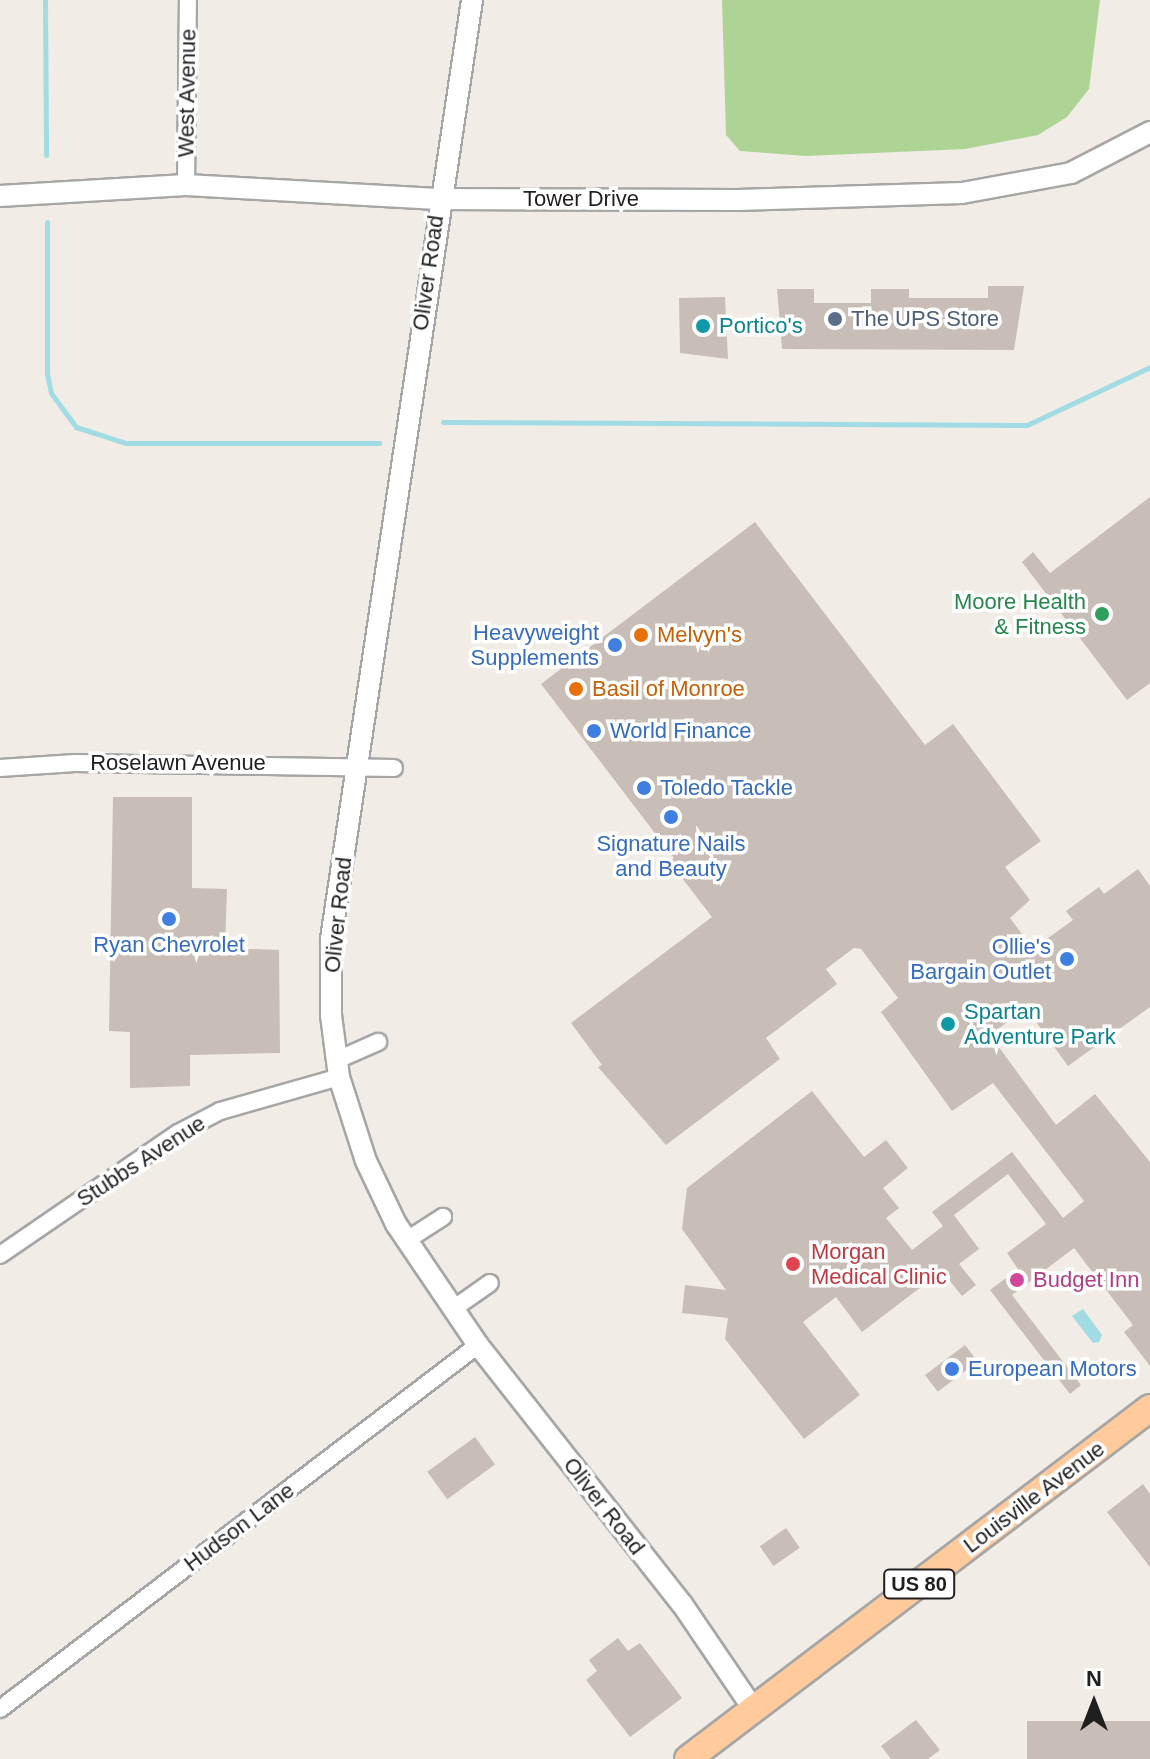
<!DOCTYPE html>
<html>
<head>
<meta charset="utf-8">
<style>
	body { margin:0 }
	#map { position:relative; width:1150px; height:1759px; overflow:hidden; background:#f1ece5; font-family:Helvetica,sans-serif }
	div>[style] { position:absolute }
	.forest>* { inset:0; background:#aed495 }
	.water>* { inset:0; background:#a1dbe3 }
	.stream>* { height:5px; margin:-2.5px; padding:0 2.5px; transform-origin:2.5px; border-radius:2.5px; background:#a1dbe3 }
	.building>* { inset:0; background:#c9bdb7; transform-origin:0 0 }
	.roads { filter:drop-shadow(2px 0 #a6a6a6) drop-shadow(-2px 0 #a6a6a6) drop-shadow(0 2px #a6a6a6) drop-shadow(0 -2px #a6a6a6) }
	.minor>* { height:16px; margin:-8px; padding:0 8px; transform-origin:8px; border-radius:8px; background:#fff }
	.tertiary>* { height:20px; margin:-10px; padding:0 10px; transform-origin:10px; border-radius:10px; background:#fff }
	.primary>* { height:26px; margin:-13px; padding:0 13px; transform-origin:13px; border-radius:13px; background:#ffca9c }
	.dots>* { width:22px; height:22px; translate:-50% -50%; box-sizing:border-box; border:4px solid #fff; border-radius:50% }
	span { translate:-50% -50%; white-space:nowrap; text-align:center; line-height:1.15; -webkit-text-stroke:7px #fff; paint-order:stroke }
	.shield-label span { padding:2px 6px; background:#fff; border:2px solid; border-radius:6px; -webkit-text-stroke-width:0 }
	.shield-label { font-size:20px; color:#1f1f1f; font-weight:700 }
	.street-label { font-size:22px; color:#1f1f1f }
	.service-label { font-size:22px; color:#4e5e75 }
	.left { translate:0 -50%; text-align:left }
	.culture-label { font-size:22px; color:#0d838f }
	.leisure-label { font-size:22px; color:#27864d }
	.right { translate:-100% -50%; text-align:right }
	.shop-label { font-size:22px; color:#366cbe }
	.food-label { font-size:22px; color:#c56008 }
	.health-label { font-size:22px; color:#be3a42 }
	.hotel-label { font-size:22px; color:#b23c85 }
	.north { position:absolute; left:1054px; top:1663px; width:80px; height:80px; -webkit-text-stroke:6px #fff; paint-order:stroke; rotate:0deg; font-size:22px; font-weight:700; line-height:32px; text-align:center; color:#1f1f1f }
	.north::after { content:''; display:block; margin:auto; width:28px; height:36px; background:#1f1f1f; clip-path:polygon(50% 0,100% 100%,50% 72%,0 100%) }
</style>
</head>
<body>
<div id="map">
	<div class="forest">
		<div style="clip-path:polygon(722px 0,1100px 0,1089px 89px,1067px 117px,1038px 135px,965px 149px,806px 156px,740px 151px,726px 135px)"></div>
	</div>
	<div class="water">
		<div style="clip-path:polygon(1083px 1309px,1102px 1335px,1099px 1342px,1093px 1343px,1072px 1316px)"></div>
	</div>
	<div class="stream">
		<div style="left:45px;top:0;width:155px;rotate:89.6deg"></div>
		<div style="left:47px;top:222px;width:152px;rotate:90deg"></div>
		<div style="left:47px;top:374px;width:19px;rotate:78deg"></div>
		<div style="left:51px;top:393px;width:42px;rotate:53.7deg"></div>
		<div style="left:76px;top:427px;width:52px;rotate:17.7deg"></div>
		<div style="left:126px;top:443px;width:253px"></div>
		<div style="left:443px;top:422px;width:584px;rotate:0.29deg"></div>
		<div style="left:1027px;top:425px;width:136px;rotate:-25.2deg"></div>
	</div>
	<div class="building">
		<div style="clip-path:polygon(988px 286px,1024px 286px,1014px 350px,782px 349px,777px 289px,814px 289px,814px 303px,871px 303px,871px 289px,909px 289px,909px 298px,988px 298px)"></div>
		<div style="clip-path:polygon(725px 297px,728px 359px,680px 353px,679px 298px)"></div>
		<div style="clip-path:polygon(1150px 497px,1150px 683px,1127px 700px,1022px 562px,1033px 552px,1050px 573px)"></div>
		<div style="clip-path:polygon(755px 522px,925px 745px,953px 724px,1041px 841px,1005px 867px,1030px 900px,1010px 918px,1033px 949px,1073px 920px,1066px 911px,1099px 887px,1104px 894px,1138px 869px,1150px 886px,1150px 1007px,1068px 1066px,1026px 1008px,990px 1035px,1056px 1125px,1095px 1094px,1150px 1162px,1150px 1366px,1124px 1332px,1133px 1325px,1074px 1248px,1012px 1295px,1081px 1385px,1070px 1394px,990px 1290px,1018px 1269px,1007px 1253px,1046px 1224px,1008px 1174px,954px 1215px,979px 1249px,959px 1264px,976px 1285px,962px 1296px,942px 1271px,862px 1332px,836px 1297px,803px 1322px,860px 1395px,804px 1439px,725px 1339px,728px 1318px,682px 1313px,685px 1285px,726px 1290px,682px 1229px,687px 1188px,812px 1091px,864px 1157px,886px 1140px,908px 1168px,883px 1188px,899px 1208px,886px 1218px,912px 1250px,943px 1226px,932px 1212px,1012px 1152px,1063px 1218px,1084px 1201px,993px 1083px,952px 1111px,881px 1012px,898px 998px,861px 949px,854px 948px,826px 969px,837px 984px,766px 1038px,780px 1059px,666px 1145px,598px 1067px,602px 1065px,571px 1023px,712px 917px,669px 861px,674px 858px,541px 684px)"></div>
		<div style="clip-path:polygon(113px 797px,192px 797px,192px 888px,227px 889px,225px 948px,279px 950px,280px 1053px,190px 1055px,190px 1086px,130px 1088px,130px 1032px,109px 1031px)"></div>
		<div style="left:965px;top:1345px;width:21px;height:50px;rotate:53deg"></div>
		<div style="left:475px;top:1437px;width:34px;height:59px;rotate:54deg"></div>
		<div style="clip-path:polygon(1143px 1484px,1150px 1494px,1150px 1567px,1107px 1512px)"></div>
		<div style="left:786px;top:1528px;width:24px;height:32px;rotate:55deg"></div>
		<div style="clip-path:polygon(618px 1638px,628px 1651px,640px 1643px,682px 1698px,630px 1737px,586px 1680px,597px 1671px,589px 1660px)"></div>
		<div style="clip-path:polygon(916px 1720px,940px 1750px,928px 1759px,891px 1759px,881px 1746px)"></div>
		<div style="left:1027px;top:1721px;width:123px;height:38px"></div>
	</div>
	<div class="roads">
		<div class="minor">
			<div style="left:186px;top:185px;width:185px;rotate:-89.4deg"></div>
			<div style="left:0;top:768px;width:75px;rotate:-3.8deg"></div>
			<div style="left:75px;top:763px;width:319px;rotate:0.9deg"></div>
			<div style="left:337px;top:1060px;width:45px;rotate:-23.7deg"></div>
			<div style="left:407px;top:1240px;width:43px;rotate:-32.6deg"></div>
			<div style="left:0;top:1255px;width:216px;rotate:-34.4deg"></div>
			<div style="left:178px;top:1133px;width:47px;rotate:-27.6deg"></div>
			<div style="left:220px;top:1111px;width:124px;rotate:-15.9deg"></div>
			<div style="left:453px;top:1309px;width:45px;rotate:-35.1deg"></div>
			<div style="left:0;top:1709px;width:601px;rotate:-37.29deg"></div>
		</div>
		<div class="tertiary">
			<div style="left:472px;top:0;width:950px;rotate:98.54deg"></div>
			<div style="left:331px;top:939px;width:76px;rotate:90deg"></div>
			<div style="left:331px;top:1015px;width:63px;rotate:82.6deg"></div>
			<div style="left:339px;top:1077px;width:88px;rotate:72.2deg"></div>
			<div style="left:366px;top:1161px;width:70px;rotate:64.5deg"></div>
			<div style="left:396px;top:1224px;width:146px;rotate:55.9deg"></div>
			<div style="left:478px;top:1345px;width:330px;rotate:51.8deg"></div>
			<div style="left:682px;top:1604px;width:128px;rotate:55.8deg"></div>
			<div style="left:0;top:196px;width:186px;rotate:-3.4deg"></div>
			<div style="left:186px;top:185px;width:252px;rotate:3.2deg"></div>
			<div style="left:438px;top:199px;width:300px;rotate:0.2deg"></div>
			<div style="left:738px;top:200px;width:224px;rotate:-1.8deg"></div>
			<div style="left:962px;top:193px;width:111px;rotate:-10.4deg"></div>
			<div style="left:1071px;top:173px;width:89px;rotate:-27.4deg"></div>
		</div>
		<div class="primary">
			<div style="left:688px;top:1759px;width:580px;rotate:-37.23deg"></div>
		</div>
	</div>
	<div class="dots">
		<div style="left:835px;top:319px;background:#5c6f8a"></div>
		<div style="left:703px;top:326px;background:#0f9aa8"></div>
		<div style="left:1102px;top:614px;background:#2e9e5b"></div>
		<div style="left:641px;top:635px;background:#e8710a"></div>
		<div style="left:615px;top:645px;background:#3f7fe0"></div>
		<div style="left:576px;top:689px;background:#e8710a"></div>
		<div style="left:594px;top:731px;background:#3f7fe0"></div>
		<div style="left:644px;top:788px;background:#3f7fe0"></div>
		<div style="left:671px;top:817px;background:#3f7fe0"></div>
		<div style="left:169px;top:919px;background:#3f7fe0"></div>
		<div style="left:1067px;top:959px;background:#3f7fe0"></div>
		<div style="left:948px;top:1024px;background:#0f9aa8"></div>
		<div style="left:793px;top:1264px;background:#e0444e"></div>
		<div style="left:1017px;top:1280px;background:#d1479c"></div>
		<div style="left:952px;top:1369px;background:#3f7fe0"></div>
	</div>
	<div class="shield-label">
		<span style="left:919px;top:1584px">US 80</span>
	</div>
	<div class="street-label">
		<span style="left:187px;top:93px;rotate:-89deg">West Avenue</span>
		<span style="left:581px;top:199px">Tower Drive</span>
		<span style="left:428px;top:273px;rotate:-82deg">Oliver Road</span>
		<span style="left:178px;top:763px">Roselawn Avenue</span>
		<span style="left:338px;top:915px;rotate:-84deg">Oliver Road</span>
		<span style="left:141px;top:1161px;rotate:-33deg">Stubbs Avenue</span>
		<span style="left:1034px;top:1497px;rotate:-37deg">Louisville Avenue</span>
		<span style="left:604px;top:1506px;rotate:52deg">Oliver Road</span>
		<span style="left:239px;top:1527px;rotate:-37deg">Hudson Lane</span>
	</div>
	<div class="service-label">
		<span class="left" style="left:851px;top:319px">The UPS Store</span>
	</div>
	<div class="culture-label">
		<span class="left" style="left:719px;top:326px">Portico's</span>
		<span class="left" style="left:964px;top:1024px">Spartan<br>Adventure Park</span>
	</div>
	<div class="leisure-label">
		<span class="right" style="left:1086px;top:614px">Moore Health<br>&amp; Fitness</span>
	</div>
	<div class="shop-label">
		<span class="right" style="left:599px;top:645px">Heavyweight<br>Supplements</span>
		<span class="left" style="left:610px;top:731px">World Finance</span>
		<span class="left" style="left:660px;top:788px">Toledo Tackle</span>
		<span style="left:671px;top:856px">Signature Nails<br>and Beauty</span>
		<span style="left:169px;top:945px">Ryan Chevrolet</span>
		<span class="right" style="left:1051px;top:959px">Ollie's<br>Bargain Outlet</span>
		<span class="left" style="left:968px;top:1369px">European Motors</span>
	</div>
	<div class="food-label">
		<span class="left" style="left:657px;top:635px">Melvyn's</span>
		<span class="left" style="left:592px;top:689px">Basil of Monroe</span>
	</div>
	<div class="health-label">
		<span class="left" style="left:811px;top:1264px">Morgan<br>Medical Clinic</span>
	</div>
	<div class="hotel-label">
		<span class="left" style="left:1033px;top:1280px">Budget Inn</span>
	</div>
	<div class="north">N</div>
</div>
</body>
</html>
